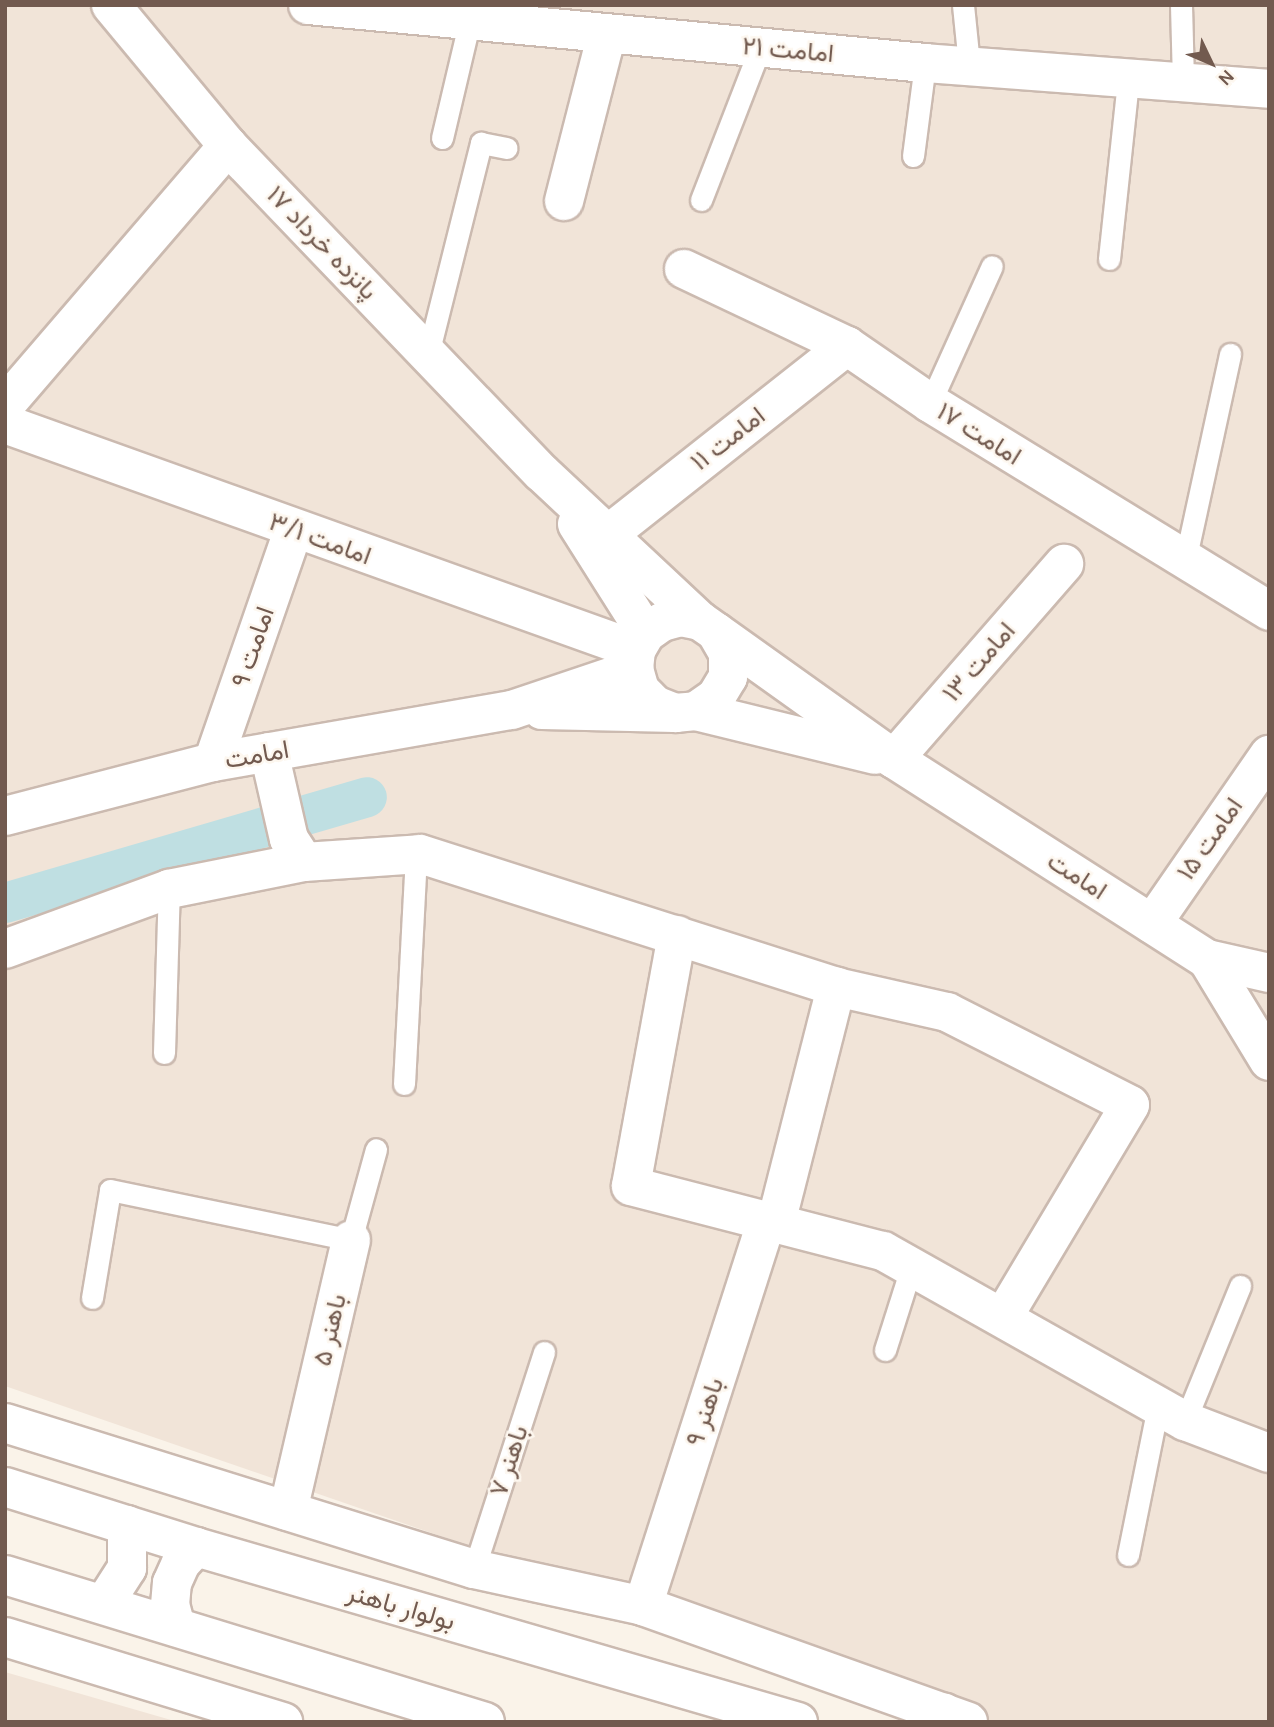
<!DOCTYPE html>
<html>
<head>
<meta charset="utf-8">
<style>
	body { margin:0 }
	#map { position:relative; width:1274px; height:1727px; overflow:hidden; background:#faf3e9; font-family:Karla,Vazirmatn,sans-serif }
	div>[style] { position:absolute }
	.residential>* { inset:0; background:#f1e4d8 }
	.canal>* { height:40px; margin:-20px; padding:0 20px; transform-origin:20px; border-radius:20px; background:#bfdfe2 }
	.roads { filter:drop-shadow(2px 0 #cbbab0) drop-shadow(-2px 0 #cbbab0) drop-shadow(0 2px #cbbab0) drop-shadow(0 -2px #cbbab0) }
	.service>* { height:21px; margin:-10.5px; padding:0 10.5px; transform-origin:10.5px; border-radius:10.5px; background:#fff }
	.minor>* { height:38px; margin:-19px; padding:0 19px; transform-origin:19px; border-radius:19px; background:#fff }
	.tertiary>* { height:38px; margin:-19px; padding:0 19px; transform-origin:19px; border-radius:19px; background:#fff }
	.secondary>* { height:38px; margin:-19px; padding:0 19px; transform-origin:19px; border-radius:19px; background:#fff }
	span { translate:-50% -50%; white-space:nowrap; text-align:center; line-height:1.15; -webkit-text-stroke:5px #fdf7ef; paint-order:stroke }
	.street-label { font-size:26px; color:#725a4f }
	.frame { position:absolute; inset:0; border:7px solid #725a4f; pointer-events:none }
	.north { position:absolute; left:1176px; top:28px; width:70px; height:70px; -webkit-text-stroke:5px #fdf7ef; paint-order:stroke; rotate:134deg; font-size:19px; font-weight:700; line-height:28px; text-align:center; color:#725a4f }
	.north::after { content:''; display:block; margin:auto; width:24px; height:32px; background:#725a4f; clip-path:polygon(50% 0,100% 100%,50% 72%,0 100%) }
</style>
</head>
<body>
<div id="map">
	<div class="residential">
		<div style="clip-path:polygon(5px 5px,1269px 5px,1269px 1722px,980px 1722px,5px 1386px)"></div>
		<div style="clip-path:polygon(5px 1672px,178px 1722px,5px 1722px)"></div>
	</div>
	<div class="canal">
		<div style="left:5px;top:903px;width:377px;rotate:-16.3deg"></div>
	</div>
	<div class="roads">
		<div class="service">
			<div style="left:963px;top:5px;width:59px;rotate:84.2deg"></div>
			<div style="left:1181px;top:5px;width:79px;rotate:88.5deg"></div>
			<div style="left:442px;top:138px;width:121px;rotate:-76.7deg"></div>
			<div style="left:913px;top:156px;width:94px;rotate:-82.6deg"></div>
			<div style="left:701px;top:200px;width:163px;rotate:-68.8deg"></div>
			<div style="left:1109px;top:259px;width:180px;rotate:-83.9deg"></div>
			<div style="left:428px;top:354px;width:218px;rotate:-75.9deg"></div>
			<div style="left:481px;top:143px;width:26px;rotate:11deg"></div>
			<div style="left:930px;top:403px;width:150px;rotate:-65.7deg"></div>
			<div style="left:1185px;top:561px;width:212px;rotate:-77.7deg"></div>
			<div style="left:164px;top:1053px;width:164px;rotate:-88.3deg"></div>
			<div style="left:404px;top:1084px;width:229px;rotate:-87deg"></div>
			<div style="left:92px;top:1298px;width:109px;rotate:-80.5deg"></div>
			<div style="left:110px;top:1190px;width:246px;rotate:11.7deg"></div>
			<div style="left:351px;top:1240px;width:94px;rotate:-74.6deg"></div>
			<div style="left:885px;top:1350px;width:86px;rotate:-72.4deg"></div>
			<div style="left:1185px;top:1421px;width:146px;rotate:-67.8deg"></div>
			<div style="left:1128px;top:1555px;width:152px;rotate:-78.6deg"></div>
			<div style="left:474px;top:1569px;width:228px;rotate:-72.1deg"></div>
		</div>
		<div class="minor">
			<div style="left:111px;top:5px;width:183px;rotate:50.3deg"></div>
			<div style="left:228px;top:146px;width:453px;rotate:46.2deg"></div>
			<div style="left:542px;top:473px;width:216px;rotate:43.1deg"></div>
			<div style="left:308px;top:5px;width:620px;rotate:5.37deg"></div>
			<div style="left:925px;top:63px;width:345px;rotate:4.3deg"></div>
			<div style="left:564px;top:201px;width:172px;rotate:-75.6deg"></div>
			<div style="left:684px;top:269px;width:180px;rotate:25.3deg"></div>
			<div style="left:847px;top:346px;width:101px;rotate:34.5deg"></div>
			<div style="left:930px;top:403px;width:398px;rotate:31.5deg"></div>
			<div style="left:5px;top:405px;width:342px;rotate:-49.3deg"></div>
			<div style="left:5px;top:424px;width:670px;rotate:19.71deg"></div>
			<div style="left:577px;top:524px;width:129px;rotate:57.7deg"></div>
			<div style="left:610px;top:533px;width:302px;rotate:-38.3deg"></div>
			<div style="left:269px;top:752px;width:89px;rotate:77.1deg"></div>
			<div style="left:289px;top:839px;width:27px;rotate:57deg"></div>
			<div style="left:894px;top:759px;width:259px;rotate:-48.9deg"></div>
			<div style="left:213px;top:762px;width:244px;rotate:-70.9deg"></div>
			<div style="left:1152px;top:924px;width:206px;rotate:-55.3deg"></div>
			<div style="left:677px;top:935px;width:255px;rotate:100.4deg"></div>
			<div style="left:631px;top:1186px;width:260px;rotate:14.5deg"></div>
			<div style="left:883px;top:1251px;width:347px;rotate:29.4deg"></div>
			<div style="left:1185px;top:1421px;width:90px;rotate:20.9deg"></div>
			<div style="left:5px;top:949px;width:175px;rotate:-20.1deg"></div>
			<div style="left:169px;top:889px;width:138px;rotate:-11.3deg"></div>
			<div style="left:304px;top:862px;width:116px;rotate:-3.9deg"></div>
			<div style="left:420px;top:854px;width:437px;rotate:17.7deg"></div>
			<div style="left:836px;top:987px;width:114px;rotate:12.7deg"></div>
			<div style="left:947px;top:1012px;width:205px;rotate:26.9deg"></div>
			<div style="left:1130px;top:1105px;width:247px;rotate:120.9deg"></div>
			<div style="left:1207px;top:959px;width:119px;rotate:58.7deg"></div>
			<div style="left:776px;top:1223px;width:244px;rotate:-75.7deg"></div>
			<div style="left:5px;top:1423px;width:491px;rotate:17.3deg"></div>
			<div style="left:474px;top:1569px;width:173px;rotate:12.3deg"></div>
			<div style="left:643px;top:1606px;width:345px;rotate:19.6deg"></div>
			<div style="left:288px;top:1511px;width:278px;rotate:-76.9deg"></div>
			<div style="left:643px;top:1606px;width:406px;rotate:-72.2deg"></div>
			<div style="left:5px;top:1637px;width:291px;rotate:17deg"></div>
		</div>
		<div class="tertiary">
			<div style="left:716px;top:632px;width:219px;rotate:35.5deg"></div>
			<div style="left:894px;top:759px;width:371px;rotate:32.6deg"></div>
			<div style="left:1207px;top:959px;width:64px;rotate:12.7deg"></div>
			<div style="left:542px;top:710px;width:133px;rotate:1.3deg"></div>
			<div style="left:675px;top:713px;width:21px;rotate:-5deg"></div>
			<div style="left:696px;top:711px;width:24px;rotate:-35deg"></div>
			<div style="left:716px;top:697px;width:23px;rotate:-59deg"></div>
			<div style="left:728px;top:677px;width:24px;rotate:-90deg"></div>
			<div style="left:728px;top:653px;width:24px;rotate:-120deg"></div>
			<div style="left:716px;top:632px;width:19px;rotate:-145deg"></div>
			<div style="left:700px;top:621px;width:19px;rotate:-168deg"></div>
			<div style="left:681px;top:617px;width:20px;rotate:165deg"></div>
			<div style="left:662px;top:622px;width:19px;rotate:145deg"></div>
			<div style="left:646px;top:633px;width:20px;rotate:120deg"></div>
			<div style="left:636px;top:650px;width:19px;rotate:96deg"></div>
			<div style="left:634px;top:669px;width:22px;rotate:74deg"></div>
			<div style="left:640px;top:690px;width:21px;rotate:45deg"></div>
			<div style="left:655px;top:705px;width:22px;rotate:22deg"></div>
			<div style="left:696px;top:711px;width:184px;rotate:13.8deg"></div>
			<div style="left:5px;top:816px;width:215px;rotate:-14.6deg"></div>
			<div style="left:213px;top:762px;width:303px;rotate:-9.9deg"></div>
			<div style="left:512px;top:710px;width:129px;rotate:-18.6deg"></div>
		</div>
		<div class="secondary">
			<div style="left:5px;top:1487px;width:200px;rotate:17.4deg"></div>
			<div style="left:196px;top:1547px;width:627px;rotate:16.21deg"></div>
			<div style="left:5px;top:1575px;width:502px;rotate:17.03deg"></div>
			<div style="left:104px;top:1604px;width:43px;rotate:-57.4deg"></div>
			<div style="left:127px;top:1568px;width:43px;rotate:-90deg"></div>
			<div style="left:176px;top:1627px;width:23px;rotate:-105deg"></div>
			<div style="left:170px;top:1605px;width:22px;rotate:-85deg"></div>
			<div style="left:172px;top:1583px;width:22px;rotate:-66deg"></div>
			<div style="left:181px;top:1563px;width:22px;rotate:-47deg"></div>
			<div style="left:941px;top:1722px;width:10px;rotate:-73deg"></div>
		</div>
	</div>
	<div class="street-label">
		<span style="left:788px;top:50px;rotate:5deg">امامت ۲۱</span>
		<span style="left:322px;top:243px;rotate:46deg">پانزده خرداد ۱۷</span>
		<span style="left:979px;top:434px;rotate:32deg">امامت ۱۷</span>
		<span style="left:728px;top:439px;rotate:-38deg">امامت ۱۱</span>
		<span style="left:320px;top:539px;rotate:20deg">امامت ۳/۱</span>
		<span style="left:253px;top:647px;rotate:-71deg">امامت ۹</span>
		<span style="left:979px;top:662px;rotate:-49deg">امامت ۱۳</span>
		<span style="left:257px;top:755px;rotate:-10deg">امامت</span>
		<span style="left:1210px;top:839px;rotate:-55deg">امامت ۱۵</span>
		<span style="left:1077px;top:876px;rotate:33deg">امامت</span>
		<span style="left:330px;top:1330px;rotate:-77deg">باهنر ۵</span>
		<span style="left:705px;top:1412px;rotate:-72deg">باهنر ۹</span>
		<span style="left:509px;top:1461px;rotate:-72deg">باهنر ۷</span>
		<span style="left:401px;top:1607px;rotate:16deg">بولوار باهنر</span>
	</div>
	<div class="frame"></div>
	<div class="north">N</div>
</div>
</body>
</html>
